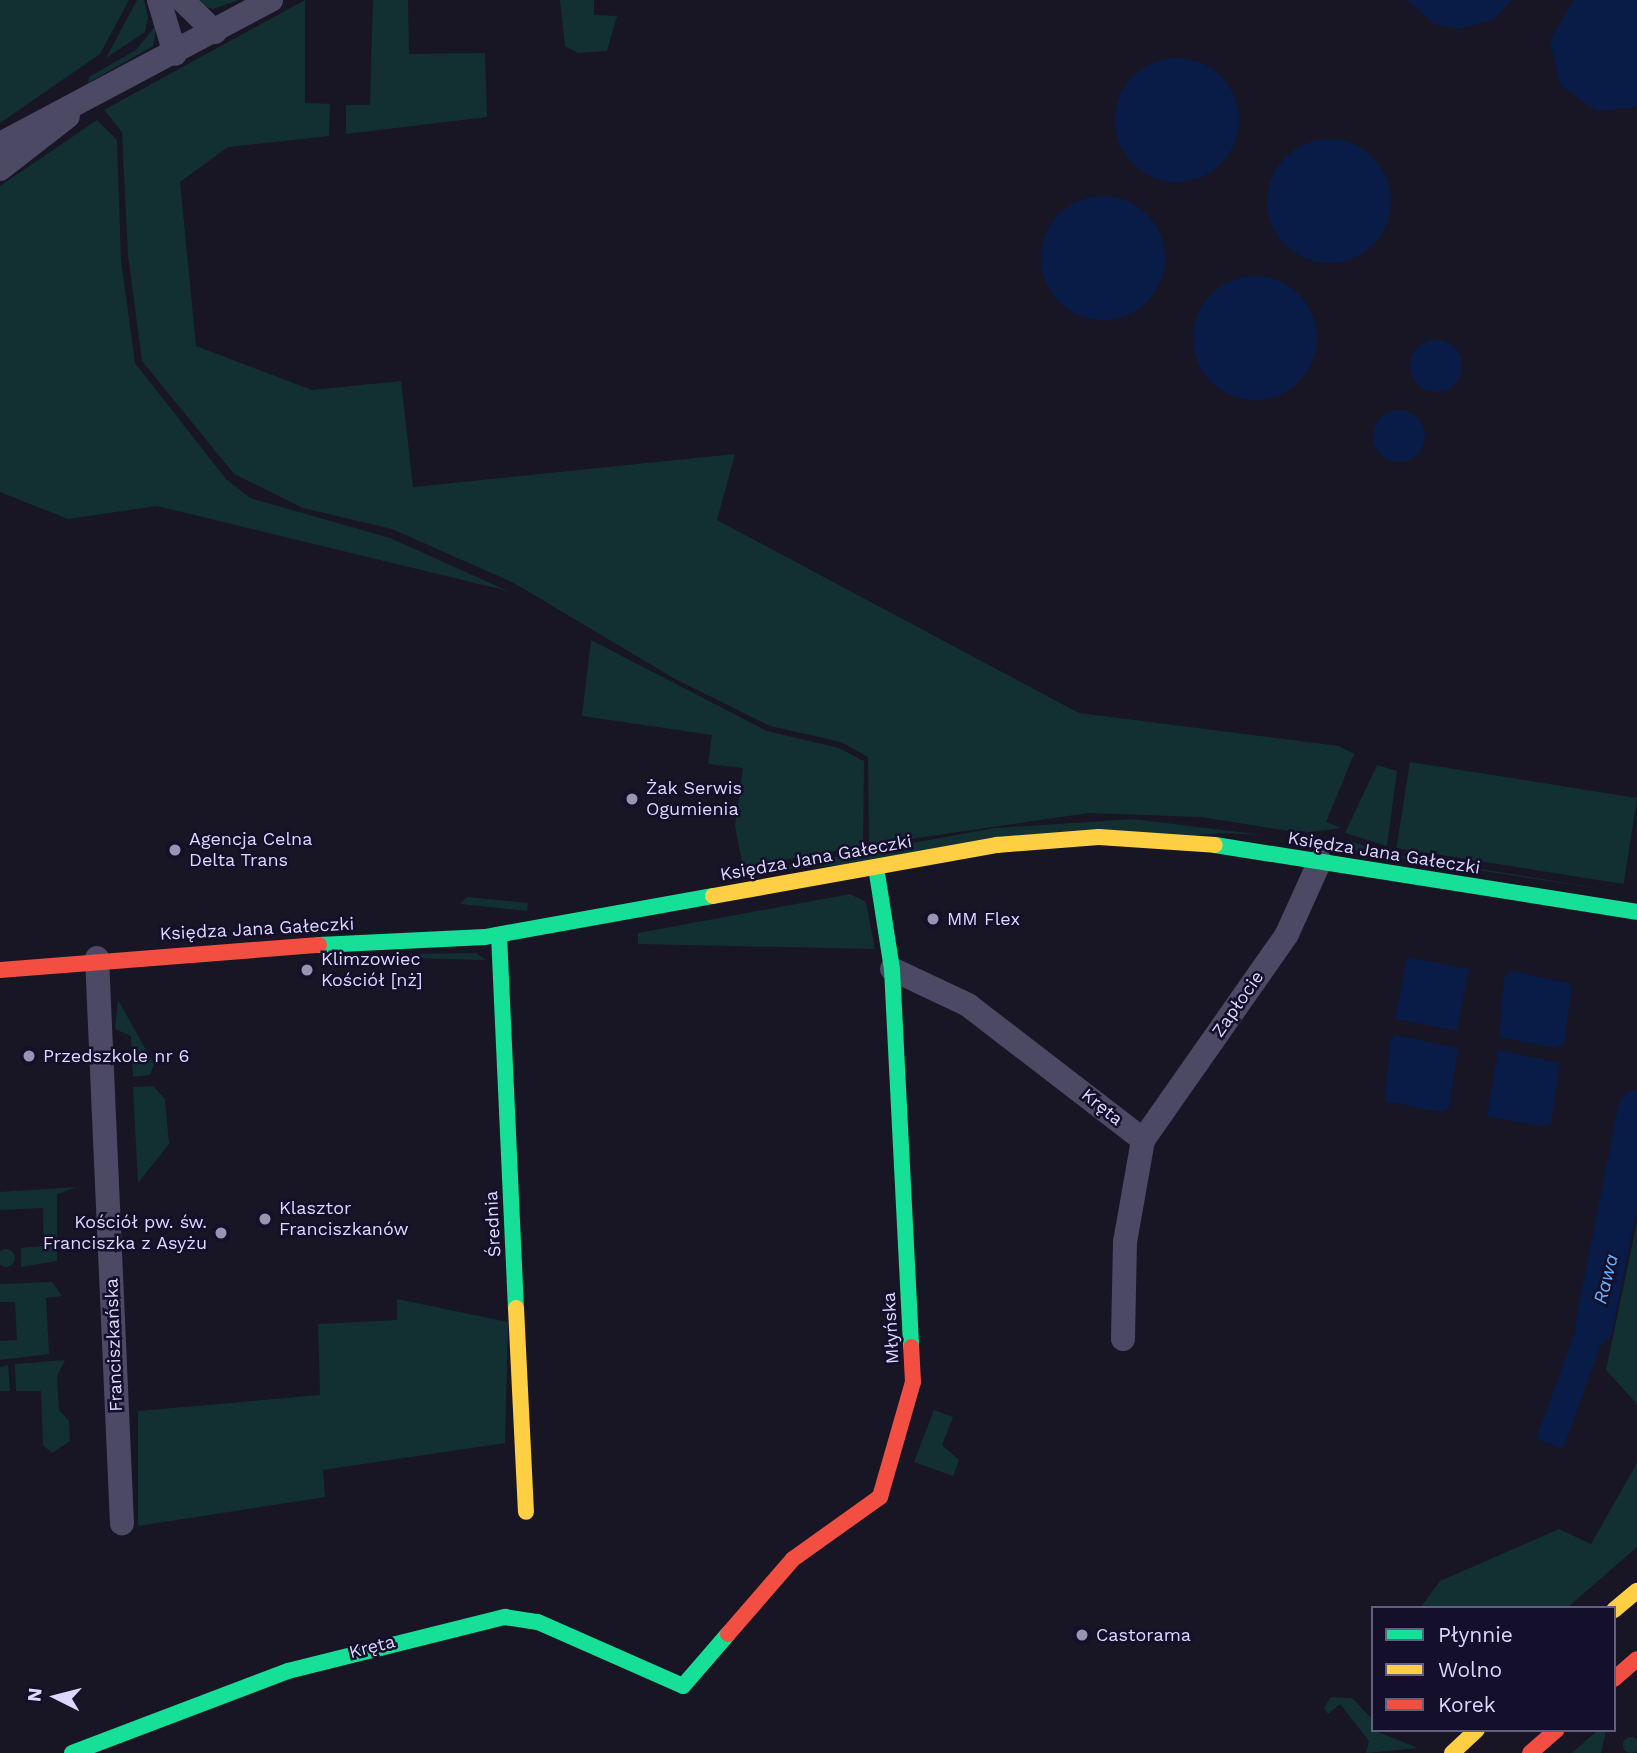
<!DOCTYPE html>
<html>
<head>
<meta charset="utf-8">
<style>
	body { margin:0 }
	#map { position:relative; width:1637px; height:1753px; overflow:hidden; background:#181524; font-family:"Work Sans",sans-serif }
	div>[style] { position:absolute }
	.green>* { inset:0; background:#123032; transform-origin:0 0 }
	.round { border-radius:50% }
	.water>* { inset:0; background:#091c47; transform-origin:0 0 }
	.river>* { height:38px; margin:-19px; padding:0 19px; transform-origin:19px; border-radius:19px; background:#091c47 }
	.street>* { height:24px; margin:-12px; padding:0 12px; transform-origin:12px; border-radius:12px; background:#4c4965 }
	.fast>* { height:16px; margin:-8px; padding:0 8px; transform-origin:8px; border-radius:8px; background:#16e098 }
	.slow>* { height:16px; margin:-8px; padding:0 8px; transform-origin:8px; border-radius:8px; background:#ffcf43 }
	.jam>* { height:16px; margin:-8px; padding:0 8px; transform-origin:8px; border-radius:8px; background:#f24e42 }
	.dots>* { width:19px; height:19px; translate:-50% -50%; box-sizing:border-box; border:4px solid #140f2a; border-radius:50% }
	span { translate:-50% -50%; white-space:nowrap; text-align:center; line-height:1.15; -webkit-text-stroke:5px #140f2a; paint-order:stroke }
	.poi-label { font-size:18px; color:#ded8ff }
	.left { translate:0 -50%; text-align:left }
	.right { translate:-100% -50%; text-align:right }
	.street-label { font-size:18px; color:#ded8ff }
	.water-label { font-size:19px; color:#66b3ff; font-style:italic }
	.legend { position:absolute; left:1371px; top:1606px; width:245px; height:126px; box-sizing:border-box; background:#140f2a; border:2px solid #655f7f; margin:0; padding:9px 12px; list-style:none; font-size:21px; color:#ded8ff }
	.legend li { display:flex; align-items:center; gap:14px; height:35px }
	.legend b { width:35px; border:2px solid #655f7f }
	.north { position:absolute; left:21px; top:1662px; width:70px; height:70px; -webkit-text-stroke:5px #140f2a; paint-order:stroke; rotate:276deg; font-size:19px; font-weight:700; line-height:28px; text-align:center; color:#ded8ff }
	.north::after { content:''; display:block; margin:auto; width:24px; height:32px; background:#ded8ff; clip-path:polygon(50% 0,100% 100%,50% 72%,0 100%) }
</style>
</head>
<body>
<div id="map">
	<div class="green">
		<div style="clip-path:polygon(0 0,129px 0,100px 54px,0 123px)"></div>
		<div style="clip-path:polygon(137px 0,144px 0,148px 17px,145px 32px,106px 58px)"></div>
		<div style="clip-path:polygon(201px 0,239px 0,213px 9px,195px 3px)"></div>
		<div style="clip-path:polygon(305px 0,305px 103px,330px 104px,329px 136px,228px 147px,180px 182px,196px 346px,312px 390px,401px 381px,413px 487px,735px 454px,717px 520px,1079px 713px,1339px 746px,1354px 754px,1326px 822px,1341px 828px,1302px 833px,1201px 817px,1089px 813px,869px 845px,868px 757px,841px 742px,770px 726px,675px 679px,514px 583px,392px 529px,303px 508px,234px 474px,142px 361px,128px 255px,122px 132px,104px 110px)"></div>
		<div style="clip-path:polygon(373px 0,408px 0,409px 54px,485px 53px,487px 117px,346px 134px,346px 105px,370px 105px)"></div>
		<div style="clip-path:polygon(560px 0,594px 0,594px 15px,617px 16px,607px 51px,578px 53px,565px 46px)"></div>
		<div style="clip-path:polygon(157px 24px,153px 46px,88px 83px,89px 77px,136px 50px)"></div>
		<div style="clip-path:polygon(97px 120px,117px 140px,121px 260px,135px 363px,226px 479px,250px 498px,390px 538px,508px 591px,157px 506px,68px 519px,0 492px,0 186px)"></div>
		<div style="clip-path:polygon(591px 640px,767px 731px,839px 748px,864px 761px,863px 846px,743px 867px,735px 826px,743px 768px,708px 764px,712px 735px,582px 716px)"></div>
		<div style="left:1410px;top:762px;width:230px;height:87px;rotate:9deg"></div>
		<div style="clip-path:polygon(1377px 765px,1397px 771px,1387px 846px,1345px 833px)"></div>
		<div style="clip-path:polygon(1133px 819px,1263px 835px,1224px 833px,745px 873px,995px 828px)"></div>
		<div style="clip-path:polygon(1346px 840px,1395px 855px,1627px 893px,1353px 851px)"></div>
		<div style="clip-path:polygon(850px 894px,866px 902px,875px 949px,638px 944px,638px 933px)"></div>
		<div style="clip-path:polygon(467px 897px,528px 903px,527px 911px,460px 904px)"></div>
		<div style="clip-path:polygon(476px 953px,486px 960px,409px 958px,411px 954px)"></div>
		<div style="clip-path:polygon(118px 1000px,154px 1064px,150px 1075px,133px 1077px,131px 1036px,115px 1029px)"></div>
		<div style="clip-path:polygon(153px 1086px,165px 1099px,169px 1144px,138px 1183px,133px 1087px)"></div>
		<div style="clip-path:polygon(77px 1187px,57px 1194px,57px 1261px,21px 1267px,21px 1248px,44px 1246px,43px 1208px,0 1210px,0 1192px)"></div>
		<div style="clip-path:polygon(1637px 1222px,1637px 1404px,1606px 1370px)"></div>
		<div class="round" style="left:-3px;top:1249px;width:18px;height:18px"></div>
		<div style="clip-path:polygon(52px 1282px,62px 1296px,46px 1298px,49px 1354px,0 1360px,0 1341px,17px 1340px,15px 1302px,0 1302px,0 1284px)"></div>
		<div style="clip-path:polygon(397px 1299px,508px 1322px,505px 1443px,323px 1470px,325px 1497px,138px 1526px,138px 1411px,320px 1395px,318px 1324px,397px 1320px)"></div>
		<div style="clip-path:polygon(65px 1360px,57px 1376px,59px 1410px,69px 1421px,70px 1441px,52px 1453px,43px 1445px,41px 1391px,16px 1391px,15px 1364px)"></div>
		<div style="clip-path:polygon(8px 1365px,10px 1391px,0 1391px,0 1367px)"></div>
		<div style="clip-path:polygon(934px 1410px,953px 1417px,942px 1445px,959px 1460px,953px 1476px,914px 1462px)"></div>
		<div style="clip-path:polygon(1637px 1463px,1637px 1547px,1567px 1608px,1420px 1608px,1440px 1581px,1559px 1529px,1591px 1544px)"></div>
		<div style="clip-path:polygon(1331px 1697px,1352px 1698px,1373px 1720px,1373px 1730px,1418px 1748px,1366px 1753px,1369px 1741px,1340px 1704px,1328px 1714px,1324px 1708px)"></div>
		<div style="clip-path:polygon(1598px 1730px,1606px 1730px,1601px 1753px,1572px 1753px)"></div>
		<div class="round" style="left:1623px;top:1737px;width:16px;height:16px"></div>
	</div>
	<div class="water">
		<div style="clip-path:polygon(1407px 0,1512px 0,1494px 19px,1459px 29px,1434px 24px)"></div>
		<div style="clip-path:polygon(1574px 0,1637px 0,1637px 107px,1596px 111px,1560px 85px,1550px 40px)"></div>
		<div class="round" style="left:1115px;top:58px;width:124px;height:124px"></div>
		<div class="round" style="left:1267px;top:139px;width:124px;height:124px"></div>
		<div class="round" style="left:1041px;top:196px;width:124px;height:124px"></div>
		<div class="round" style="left:1193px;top:276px;width:124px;height:124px"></div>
		<div class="round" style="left:1410px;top:340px;width:52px;height:52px"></div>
		<div class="round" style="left:1373px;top:410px;width:52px;height:52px"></div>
		<div style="left:1407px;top:957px;width:63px;height:63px;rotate:11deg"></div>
		<div style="clip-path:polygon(1511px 971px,1572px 984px,1564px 1044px,1555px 1048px,1499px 1037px,1504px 978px)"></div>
		<div style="clip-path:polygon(1396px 1035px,1458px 1048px,1449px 1108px,1441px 1112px,1385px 1101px,1390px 1042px)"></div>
		<div style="clip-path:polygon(1498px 1050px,1560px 1063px,1551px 1123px,1543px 1127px,1487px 1116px)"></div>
		<div style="clip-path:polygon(1606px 1274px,1611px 1276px,1607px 1328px,1563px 1449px,1536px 1439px,1573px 1337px)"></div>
	</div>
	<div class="river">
		<div style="left:1594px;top:1326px;width:221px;rotate:-78.8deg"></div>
	</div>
	<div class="street">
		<div style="left:159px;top:0;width:56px;rotate:73.5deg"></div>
		<div style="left:182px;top:0;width:46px;rotate:44.1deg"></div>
		<div style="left:0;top:144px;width:307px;rotate:-28deg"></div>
		<div style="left:0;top:169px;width:86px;rotate:-37.9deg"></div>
		<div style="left:97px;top:958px;width:566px;rotate:87.47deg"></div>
		<div style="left:892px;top:969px;width:84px;rotate:25.3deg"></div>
		<div style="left:968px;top:1005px;width:221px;rotate:37.6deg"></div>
		<div style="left:1143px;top:1140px;width:104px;rotate:100deg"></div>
		<div style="left:1125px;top:1242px;width:97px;rotate:91.2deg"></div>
		<div style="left:1143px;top:1140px;width:251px;rotate:-55deg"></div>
		<div style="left:1287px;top:934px;width:80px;rotate:-65.7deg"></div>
	</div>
	<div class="fast">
		<div style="left:1215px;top:845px;width:427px;rotate:9deg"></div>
		<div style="left:876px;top:867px;width:103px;rotate:81.1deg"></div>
		<div style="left:892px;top:969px;width:378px;rotate:87.1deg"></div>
		<div style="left:499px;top:935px;width:373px;rotate:87.4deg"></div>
		<div style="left:319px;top:945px;width:166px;rotate:-2.8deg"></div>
		<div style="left:485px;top:937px;width:232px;rotate:-10.2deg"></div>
		<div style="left:72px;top:1753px;width:231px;rotate:-20.8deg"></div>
		<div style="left:288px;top:1671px;width:224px;rotate:-14deg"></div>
		<div style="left:505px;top:1617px;width:33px;rotate:9deg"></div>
		<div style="left:538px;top:1622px;width:158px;rotate:23.8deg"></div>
		<div style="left:683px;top:1686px;width:69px;rotate:-49.1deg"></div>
	</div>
	<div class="slow">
		<div style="left:713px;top:896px;width:289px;rotate:-10.2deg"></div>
		<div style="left:997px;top:845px;width:102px;rotate:-4.5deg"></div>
		<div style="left:1099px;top:837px;width:116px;rotate:3.9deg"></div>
		<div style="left:516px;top:1308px;width:204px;rotate:87.2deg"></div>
		<div style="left:1614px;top:1610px;width:30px;rotate:-40deg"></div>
		<div style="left:1452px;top:1753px;width:34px;rotate:-43deg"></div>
	</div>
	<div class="jam">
		<div style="left:0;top:970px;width:320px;rotate:-4.5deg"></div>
		<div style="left:728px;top:1634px;width:99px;rotate:-49.1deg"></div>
		<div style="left:793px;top:1559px;width:107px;rotate:-35.5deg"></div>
		<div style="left:880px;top:1497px;width:120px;rotate:-74deg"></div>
		<div style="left:913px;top:1382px;width:35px;rotate:-93deg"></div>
		<div style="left:1614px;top:1679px;width:30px;rotate:-41deg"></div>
		<div style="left:1530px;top:1753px;width:35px;rotate:-41deg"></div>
	</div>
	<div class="dots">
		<div style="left:632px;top:799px;background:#9994b2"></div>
		<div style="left:175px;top:850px;background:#9994b2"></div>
		<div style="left:933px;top:919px;background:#9994b2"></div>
		<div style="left:307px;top:970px;background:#9994b2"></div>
		<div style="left:29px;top:1056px;background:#9994b2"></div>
		<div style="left:265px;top:1219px;background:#9994b2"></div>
		<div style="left:221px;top:1233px;background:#9994b2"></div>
		<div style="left:1082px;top:1635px;background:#9994b2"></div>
	</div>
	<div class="poi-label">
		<span class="left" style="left:646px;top:799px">Żak Serwis<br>Ogumienia</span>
		<span class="left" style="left:189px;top:850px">Agencja Celna<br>Delta Trans</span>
		<span class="left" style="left:947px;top:919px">MM Flex</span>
		<span class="left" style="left:321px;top:970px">Klimzowiec<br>Kościół [nż]</span>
		<span class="left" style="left:43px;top:1056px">Przedszkole nr 6</span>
		<span class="left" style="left:279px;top:1219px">Klasztor<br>Franciszkanów</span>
		<span class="right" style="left:207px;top:1233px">Kościół pw. św.<br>Franciszka z Asyżu</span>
		<span class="left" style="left:1096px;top:1635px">Castorama</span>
	</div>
	<div class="street-label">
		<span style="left:1384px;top:853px;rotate:9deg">Księdza Jana Gałeczki</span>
		<span style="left:816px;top:858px;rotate:-10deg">Księdza Jana Gałeczki</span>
		<span style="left:257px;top:929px;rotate:-3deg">Księdza Jana Gałeczki</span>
		<span style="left:1238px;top:1004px;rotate:-55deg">Zapłocie</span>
		<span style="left:1102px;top:1107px;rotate:39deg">Kręta</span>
		<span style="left:493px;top:1224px;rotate:-93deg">Średnia</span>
		<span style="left:891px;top:1328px;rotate:-93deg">Młyńska</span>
		<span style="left:114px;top:1345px;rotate:-92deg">Franciszkańska</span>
		<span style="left:372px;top:1647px;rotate:-14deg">Kręta</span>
	</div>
	<div class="water-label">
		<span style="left:1606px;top:1279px;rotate:-76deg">Rawa</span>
	</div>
	<ul class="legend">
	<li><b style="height:9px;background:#16e098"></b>Płynnie</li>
	<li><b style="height:9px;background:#ffcf43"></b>Wolno</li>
	<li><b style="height:9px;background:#f24e42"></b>Korek</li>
	</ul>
	<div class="north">N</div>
</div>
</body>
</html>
